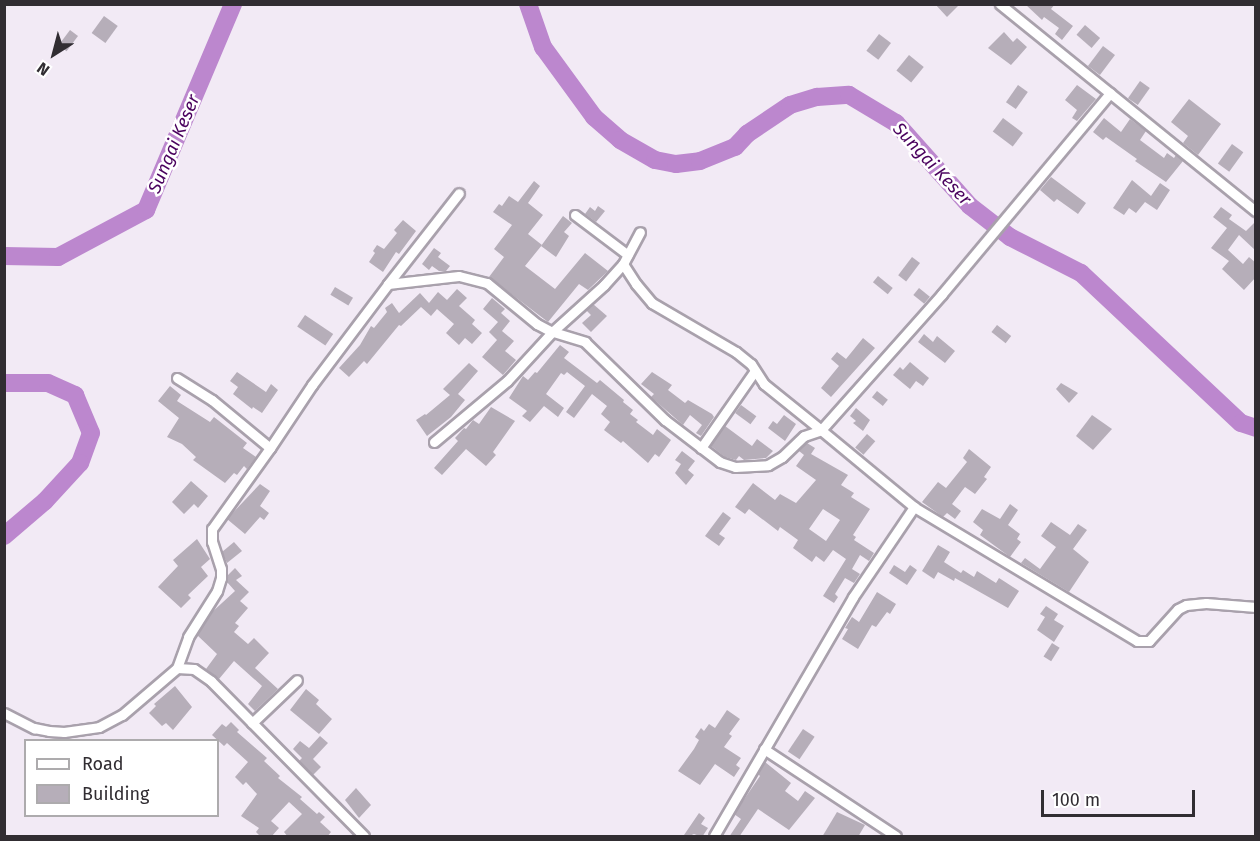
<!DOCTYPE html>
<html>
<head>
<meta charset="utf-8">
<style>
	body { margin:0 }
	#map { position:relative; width:1260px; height:841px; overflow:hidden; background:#f2eaf5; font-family:"Fira Sans",sans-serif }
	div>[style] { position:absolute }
	.river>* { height:18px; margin:-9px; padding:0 9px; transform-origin:9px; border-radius:9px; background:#bc87ce }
	.building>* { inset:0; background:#b6aeb9; transform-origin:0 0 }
	.roads { filter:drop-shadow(2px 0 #a9a1ac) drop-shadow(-2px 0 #a9a1ac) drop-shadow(0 2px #a9a1ac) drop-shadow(0 -2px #a9a1ac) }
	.minor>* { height:9px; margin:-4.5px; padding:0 4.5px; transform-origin:4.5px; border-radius:4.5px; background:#fff }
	span { translate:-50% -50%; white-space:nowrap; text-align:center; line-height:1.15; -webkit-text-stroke:5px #fff; paint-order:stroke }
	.water-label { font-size:18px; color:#4a025e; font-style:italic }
	.frame { position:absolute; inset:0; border:6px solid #312d32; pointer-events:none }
	.legend { position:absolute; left:24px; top:739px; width:195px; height:78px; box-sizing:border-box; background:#fff; border:2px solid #adabad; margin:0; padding:8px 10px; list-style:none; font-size:18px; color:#312d32 }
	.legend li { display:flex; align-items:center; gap:12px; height:30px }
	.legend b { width:30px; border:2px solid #adabad }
	.north { position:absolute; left:24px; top:24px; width:60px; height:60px; -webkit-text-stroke:4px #fff; paint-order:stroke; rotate:216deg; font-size:16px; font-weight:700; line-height:24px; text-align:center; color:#312d32 }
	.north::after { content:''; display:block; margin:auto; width:21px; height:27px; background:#312d32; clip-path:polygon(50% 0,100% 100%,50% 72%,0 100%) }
	.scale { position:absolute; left:1041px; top:790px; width:154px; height:27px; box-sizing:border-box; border:3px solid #312d32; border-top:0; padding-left:8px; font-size:18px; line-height:21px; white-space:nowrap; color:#312d32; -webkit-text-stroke:4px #fff; paint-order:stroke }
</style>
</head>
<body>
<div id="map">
	<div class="river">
		<div style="left:528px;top:4px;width:46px;rotate:70.8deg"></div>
		<div style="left:543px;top:47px;width:87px;rotate:53.9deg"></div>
		<div style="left:594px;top:117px;width:35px;rotate:41deg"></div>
		<div style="left:620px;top:140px;width:40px;rotate:29.7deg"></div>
		<div style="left:655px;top:160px;width:21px;rotate:11deg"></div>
		<div style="left:676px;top:164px;width:24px;rotate:-7deg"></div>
		<div style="left:700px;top:161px;width:38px;rotate:-22deg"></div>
		<div style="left:735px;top:147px;width:18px;rotate:-47deg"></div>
		<div style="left:747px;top:134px;width:52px;rotate:-34deg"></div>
		<div style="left:790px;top:105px;width:28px;rotate:-17deg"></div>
		<div style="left:817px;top:97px;width:32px;rotate:-4deg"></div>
		<div style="left:849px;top:95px;width:55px;rotate:30.8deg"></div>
		<div style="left:896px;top:123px;width:111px;rotate:48.3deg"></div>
		<div style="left:970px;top:206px;width:51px;rotate:37.8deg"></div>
		<div style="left:1010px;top:237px;width:80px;rotate:26.9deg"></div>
		<div style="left:1081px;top:273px;width:219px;rotate:43.2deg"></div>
		<div style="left:1241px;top:423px;width:16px;rotate:18deg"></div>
		<div style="left:4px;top:256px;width:54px;rotate:1.1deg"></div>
		<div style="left:58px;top:257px;width:100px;rotate:-28.1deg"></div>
		<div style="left:146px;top:210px;width:224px;rotate:-67.1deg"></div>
		<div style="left:4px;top:383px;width:44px"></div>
		<div style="left:48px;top:383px;width:30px;rotate:24deg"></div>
		<div style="left:75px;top:395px;width:41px;rotate:67.2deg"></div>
		<div style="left:91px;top:433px;width:32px;rotate:110deg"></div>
		<div style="left:80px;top:463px;width:52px;rotate:132.6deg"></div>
		<div style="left:45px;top:501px;width:54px;rotate:139.5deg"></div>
	</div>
	<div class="building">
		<div style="clip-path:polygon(935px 4px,960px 4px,947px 17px)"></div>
		<div style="clip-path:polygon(1025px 4px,1055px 4px,1051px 9px,1073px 26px,1062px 40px,1055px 34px,1059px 28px,1044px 17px,1042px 20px)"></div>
		<div style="left:104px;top:16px;width:17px;height:21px;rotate:36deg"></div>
		<div style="left:1085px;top:25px;width:20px;height:13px;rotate:41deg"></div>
		<div style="left:70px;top:30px;width:10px;height:19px;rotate:37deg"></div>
		<div style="clip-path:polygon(1004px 32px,1013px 42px,1017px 38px,1027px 47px,1011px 65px,988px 48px)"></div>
		<div style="left:879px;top:34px;width:15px;height:21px;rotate:37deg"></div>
		<div style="left:1103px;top:46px;width:15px;height:25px;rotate:37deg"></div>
		<div style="left:909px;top:55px;width:19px;height:20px;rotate:39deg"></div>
		<div style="left:1140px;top:81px;width:12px;height:21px;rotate:35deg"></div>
		<div style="left:1018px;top:85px;width:12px;height:21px;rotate:35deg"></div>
		<div style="clip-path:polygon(1077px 85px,1096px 99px,1077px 121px,1072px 118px,1077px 110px,1065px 100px)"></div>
		<div style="clip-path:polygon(1189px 99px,1221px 124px,1198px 155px,1183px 143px,1188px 136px,1171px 122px)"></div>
		<div style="left:1003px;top:118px;width:25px;height:17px;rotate:37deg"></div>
		<div style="clip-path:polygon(1104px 118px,1121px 132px,1130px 119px,1146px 131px,1140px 140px,1164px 158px,1167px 153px,1174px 158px,1176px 155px,1183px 161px,1166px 182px,1135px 161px,1137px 159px,1106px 137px,1103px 140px,1093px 132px)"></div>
		<div style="left:1232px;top:144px;width:14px;height:24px;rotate:36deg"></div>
		<div style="clip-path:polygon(1051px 177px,1086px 203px,1078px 214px,1057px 199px,1054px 202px,1040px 190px)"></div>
		<div style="clip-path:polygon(1132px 180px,1151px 196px,1160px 183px,1170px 190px,1157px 210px,1145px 202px,1136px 213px,1129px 208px,1124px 215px,1113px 208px)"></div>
		<div style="clip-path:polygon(534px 181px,540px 186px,528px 203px,543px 215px,528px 234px,542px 245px,525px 266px,555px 289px,585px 253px,608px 271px,588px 290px,579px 284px,548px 322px,489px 277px,504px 257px,494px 249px,512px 225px,493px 212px,499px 204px,502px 206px,509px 196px,518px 202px)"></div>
		<div style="clip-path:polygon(598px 206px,605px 211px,596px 222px,585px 214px,590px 207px,595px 211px)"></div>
		<div style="clip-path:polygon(1221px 207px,1232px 215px,1229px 219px,1246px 231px,1256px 221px,1256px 251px,1239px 235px,1228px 250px,1243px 264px,1249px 257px,1256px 263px,1256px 277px,1244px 290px,1222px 269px,1229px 261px,1211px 248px,1227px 228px,1213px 217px)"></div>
		<div style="clip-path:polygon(563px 216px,572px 223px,564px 232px,569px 236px,556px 257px,541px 246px)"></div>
		<div style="clip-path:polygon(403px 220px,416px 231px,399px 254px,396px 252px,383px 272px,369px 262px,375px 253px,373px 251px,377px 245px,384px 249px,397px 233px,394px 230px)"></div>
		<div style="clip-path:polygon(434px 248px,441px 253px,438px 257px,450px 266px,446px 271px,439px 271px,432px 266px,429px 270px,422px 264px)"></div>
		<div style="left:912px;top:257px;width:10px;height:23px;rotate:37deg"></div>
		<div style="left:878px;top:276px;width:19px;height:8px;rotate:39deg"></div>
		<div style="left:335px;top:287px;width:21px;height:9px;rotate:31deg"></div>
		<div style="left:919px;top:288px;width:14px;height:9px;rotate:39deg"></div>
		<div style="clip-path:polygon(457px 289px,467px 298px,459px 306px,475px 320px,472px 324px,482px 333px,472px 344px,465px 338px,459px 345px,446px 333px,454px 324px,437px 309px,431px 316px,421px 307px,401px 326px,399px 325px,367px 364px,364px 361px,349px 377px,339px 368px,360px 345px,371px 326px,374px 328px,387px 312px,385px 308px,392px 303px,399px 313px,420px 293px,429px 303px,438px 292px,447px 300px)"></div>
		<div style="clip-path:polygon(492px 298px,505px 309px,501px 313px,510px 321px,502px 331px,514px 341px,505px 351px,516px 360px,503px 375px,482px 357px,497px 340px,489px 332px,498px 322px,483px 309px)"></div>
		<div style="clip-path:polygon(593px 304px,607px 316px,591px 332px,582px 323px,591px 315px,586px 310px)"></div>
		<div style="left:305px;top:315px;width:34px;height:14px;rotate:34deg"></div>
		<div style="left:997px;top:325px;width:18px;height:9px;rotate:38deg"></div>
		<div style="clip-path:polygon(924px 334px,933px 342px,937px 336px,955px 351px,945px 363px,918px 342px)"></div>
		<div style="clip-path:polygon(863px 338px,875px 348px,831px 397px,821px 388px,839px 366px,831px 359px,837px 352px,846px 359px)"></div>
		<div style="clip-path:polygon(560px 345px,569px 352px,564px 358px,597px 383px,600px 380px,624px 400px,623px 402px,633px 410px,630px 414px,638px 420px,636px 422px,653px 435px,657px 429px,671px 440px,659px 457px,655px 454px,648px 463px,623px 441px,621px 443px,604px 430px,610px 422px,601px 414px,607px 406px,592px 394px,574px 418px,566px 412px,585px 386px,567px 372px,564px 375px,561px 373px,546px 394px,564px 408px,558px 417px,544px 406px,530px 422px,522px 416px,527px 411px,509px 398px,523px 376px,528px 380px,535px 372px,537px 373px)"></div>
		<div style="clip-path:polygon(910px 362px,929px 378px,923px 386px,916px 381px,910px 389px,893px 375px,900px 367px,903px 370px)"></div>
		<div style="clip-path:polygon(469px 363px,478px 371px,458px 394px,465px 400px,451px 417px,427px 436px,416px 420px,425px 414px,426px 415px,450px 395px,443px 389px)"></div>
		<div style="clip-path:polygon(237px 372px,266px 392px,271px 384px,278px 390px,262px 413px,253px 407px,252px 409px,233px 394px,238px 387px,230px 381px)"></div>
		<div style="clip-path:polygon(652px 372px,672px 385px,668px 390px,685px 403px,688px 400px,712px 414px,714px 417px,701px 436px,696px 433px,702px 425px,690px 415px,683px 425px,651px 397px,654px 394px,641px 384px)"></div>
		<div style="clip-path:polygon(1061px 383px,1078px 393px,1069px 403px,1056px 389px)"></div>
		<div style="clip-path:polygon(170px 386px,181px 395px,177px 401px,210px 422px,214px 417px,247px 443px,243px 448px,256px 457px,247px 469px,244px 466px,237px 475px,234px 473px,225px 483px,193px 460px,196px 457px,182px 444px,167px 437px,179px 418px,158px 401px)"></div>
		<div style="left:877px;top:391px;width:14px;height:8px;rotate:39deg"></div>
		<div style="left:741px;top:405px;width:19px;height:10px;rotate:36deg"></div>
		<div style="clip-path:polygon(491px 407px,515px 421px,493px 452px,496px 455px,486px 466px,466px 449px,442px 475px,434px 468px,458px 441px,455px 438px,464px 428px,466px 429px,473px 420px,479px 424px)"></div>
		<div style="clip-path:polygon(856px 408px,870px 420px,863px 431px,853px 423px,856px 421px,850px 416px)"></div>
		<div style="clip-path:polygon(784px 415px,796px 424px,785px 441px,768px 428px,773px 421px,777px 424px)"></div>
		<div style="clip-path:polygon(1092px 415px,1112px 429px,1093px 450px,1076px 436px)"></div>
		<div style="clip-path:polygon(725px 426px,752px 446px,757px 439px,773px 451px,766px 458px,744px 460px,739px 456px,736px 460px,725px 457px,711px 446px)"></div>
		<div style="left:867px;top:434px;width:11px;height:18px;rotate:41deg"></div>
		<div style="clip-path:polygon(evenodd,807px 443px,815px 448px,811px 454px,848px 475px,841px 485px,854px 493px,851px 497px,870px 509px,853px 535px,856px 537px,854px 540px,874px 553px,869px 561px,860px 555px,852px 569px,860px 574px,854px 583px,845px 578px,835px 594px,838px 597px,834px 603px,823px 596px,846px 559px,833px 550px,824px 562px,816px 556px,812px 562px,793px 548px,798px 540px,780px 527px,778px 531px,749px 509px,745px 514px,735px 507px,753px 483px,775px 500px,780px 494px,796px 503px,816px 480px,796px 466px,804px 455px,799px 451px,807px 443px,823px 509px,840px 520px,826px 541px,809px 529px,823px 509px)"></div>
		<div style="clip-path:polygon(969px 449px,991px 467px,984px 477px,987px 479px,975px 494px,965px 487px,952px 504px,961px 511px,955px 519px,947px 513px,943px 517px,922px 502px,938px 482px,946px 488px,967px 462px,963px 458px)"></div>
		<div style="clip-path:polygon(682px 451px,695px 461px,688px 470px,694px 475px,686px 485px,675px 473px,681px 464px,675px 460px)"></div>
		<div style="clip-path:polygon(191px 481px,208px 496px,198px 508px,194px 504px,184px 514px,172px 502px)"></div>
		<div style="clip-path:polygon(260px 484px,270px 491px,260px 506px,269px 513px,264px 520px,260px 517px,245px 534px,227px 519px)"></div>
		<div style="clip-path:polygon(1010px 504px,1018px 510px,1008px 525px,1020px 534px,1017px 539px,1021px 542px,1010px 557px,980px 535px,983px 530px,973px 522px,982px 509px,1000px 519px)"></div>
		<div style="clip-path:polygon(723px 512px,731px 518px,719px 534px,725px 538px,719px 546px,705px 536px)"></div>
		<div style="clip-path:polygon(1051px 522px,1070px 535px,1078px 524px,1087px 530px,1073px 549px,1089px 562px,1069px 592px,1021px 563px,1025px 558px,1040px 569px,1056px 547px,1041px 536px)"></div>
		<div style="clip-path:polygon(197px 539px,210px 559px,201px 567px,208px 576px,188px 595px,191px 598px,181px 608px,158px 587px,178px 566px,173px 560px)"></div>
		<div style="clip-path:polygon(234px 542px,242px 551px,227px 563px,222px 552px)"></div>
		<div style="clip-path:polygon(938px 545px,950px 552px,944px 562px,961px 573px,963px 570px,974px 577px,977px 571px,996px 583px,999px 578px,1019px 591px,1008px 608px,955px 578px,954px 581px,938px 572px,934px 579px,922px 571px)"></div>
		<div style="clip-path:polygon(894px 565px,905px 572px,910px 565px,917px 570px,907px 585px,889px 573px)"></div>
		<div style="clip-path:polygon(235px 568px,242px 576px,236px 580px,249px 592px,240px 601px,248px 608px,235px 623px,239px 626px,234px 632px,248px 644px,254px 638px,269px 653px,255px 668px,278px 689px,255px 711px,248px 704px,262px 686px,234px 661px,219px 679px,206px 669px,217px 654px,197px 635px,210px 614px,235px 591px,227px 582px,228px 575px)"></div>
		<div style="clip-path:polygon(877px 592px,896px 604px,890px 614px,887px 612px,876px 627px,872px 625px,858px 649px,842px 639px,848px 629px,845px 628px,852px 617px,859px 622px)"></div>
		<div style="clip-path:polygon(1046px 606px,1058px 614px,1054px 620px,1064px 626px,1054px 642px,1037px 630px,1045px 617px,1040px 614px)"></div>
		<div style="left:1052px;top:643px;width:9px;height:16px;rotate:32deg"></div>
		<div style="clip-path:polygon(175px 686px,192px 707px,173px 730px,166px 723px,162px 726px,149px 713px,156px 706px,154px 704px)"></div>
		<div style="clip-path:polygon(306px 689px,319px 700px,316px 704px,332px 719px,319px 734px,290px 710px)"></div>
		<div style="clip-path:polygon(727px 710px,740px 719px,729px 734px,732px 736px,724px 747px,741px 758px,736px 765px,740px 768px,734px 777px,715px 764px,700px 785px,678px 771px,694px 749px,699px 740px,695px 737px,701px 728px,704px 731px,709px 724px,715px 728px)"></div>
		<div style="clip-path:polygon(231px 722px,239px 730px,237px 732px,267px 758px,264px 761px,280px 776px,278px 778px,302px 797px,300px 799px,317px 814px,319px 812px,325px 817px,320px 822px,331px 832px,327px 837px,288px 837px,284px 832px,302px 814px,289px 802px,271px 821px,279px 828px,271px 837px,261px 837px,256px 832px,259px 828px,241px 816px,257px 794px,246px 782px,243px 785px,235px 777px,248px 762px,227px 743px,224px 746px,212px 735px,222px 724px,226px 727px)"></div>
		<div style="left:803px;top:729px;width:14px;height:27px;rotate:34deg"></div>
		<div style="clip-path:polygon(320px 736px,328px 743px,313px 759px,321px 767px,313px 775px,299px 761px,302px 758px,293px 749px,300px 741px,309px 748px)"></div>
		<div style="clip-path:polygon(765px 762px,791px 783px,785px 791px,798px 801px,805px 791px,815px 798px,789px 830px,758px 809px,739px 837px,729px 837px,741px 819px,734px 814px,760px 776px,758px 774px)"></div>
		<div style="clip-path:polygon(356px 788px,371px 805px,359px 818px,345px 800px)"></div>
		<div style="clip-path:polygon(837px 812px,865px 825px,858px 837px,822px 837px)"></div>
		<div style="clip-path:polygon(699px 813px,705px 818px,701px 824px,708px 828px,702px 837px,694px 834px,687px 837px,684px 835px)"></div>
	</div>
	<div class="roads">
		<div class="minor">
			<div style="left:1000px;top:4px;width:329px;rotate:39deg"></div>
			<div style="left:575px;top:215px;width:66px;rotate:37deg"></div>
			<div style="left:623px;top:264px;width:24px;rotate:57deg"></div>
			<div style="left:636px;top:284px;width:25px;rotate:50deg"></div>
			<div style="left:652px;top:303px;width:97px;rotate:30.3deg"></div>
			<div style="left:736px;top:352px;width:19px;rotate:39deg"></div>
			<div style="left:751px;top:364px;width:24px;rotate:57deg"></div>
			<div style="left:764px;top:384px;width:73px;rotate:38.9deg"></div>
			<div style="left:821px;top:430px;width:182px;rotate:-48.3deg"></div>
			<div style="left:942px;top:294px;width:262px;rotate:-50.1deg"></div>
			<div style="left:388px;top:284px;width:115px;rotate:-52deg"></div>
			<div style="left:177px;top:378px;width:41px;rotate:32.2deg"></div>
			<div style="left:212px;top:400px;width:75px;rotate:39.6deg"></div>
			<div style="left:434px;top:442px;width:95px;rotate:-39.9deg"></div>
			<div style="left:507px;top:381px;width:67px;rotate:-47.4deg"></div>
			<div style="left:552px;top:332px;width:70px;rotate:-42.1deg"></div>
			<div style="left:604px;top:285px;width:28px;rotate:-48deg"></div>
			<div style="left:623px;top:264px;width:36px;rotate:-62deg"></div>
			<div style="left:701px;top:448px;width:93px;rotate:-55.1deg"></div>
			<div style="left:177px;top:668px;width:33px;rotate:-70deg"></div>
			<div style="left:188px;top:637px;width:54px;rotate:-57.8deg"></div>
			<div style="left:217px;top:591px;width:14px;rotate:-73deg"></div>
			<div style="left:221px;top:578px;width:9px;rotate:-90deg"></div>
			<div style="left:221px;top:569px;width:28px;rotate:-108deg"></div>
			<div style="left:212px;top:542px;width:13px;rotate:-90deg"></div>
			<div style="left:212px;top:529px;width:100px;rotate:-54.4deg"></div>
			<div style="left:270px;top:448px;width:76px;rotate:-56.3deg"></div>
			<div style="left:312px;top:385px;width:126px;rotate:-53deg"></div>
			<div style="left:388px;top:284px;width:71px;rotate:-6.4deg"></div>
			<div style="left:459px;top:276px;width:29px;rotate:14deg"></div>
			<div style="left:487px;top:283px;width:65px;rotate:39.4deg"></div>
			<div style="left:537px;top:324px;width:15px;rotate:28deg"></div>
			<div style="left:550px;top:331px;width:37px;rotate:17deg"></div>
			<div style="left:585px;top:342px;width:112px;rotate:44.3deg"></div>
			<div style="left:665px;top:420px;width:69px;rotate:37.4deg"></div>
			<div style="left:720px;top:462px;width:16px;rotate:18deg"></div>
			<div style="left:735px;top:467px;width:33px;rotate:-3deg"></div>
			<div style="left:768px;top:465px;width:16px;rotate:-30deg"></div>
			<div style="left:782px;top:457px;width:30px;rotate:-44deg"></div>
			<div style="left:804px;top:436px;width:18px;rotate:-19deg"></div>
			<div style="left:821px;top:430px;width:121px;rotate:39.6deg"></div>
			<div style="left:914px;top:507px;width:260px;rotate:31deg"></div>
			<div style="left:1137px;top:641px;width:12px"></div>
			<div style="left:1149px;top:641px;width:43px;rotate:-47.8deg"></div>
			<div style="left:1178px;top:609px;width:9px;rotate:-27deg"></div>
			<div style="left:1186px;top:605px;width:20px;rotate:-6deg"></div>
			<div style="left:1206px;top:603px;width:50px;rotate:4.6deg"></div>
			<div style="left:4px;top:713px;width:34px;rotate:27deg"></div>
			<div style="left:34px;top:728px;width:15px;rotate:11deg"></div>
			<div style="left:49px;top:731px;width:15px;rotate:4deg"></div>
			<div style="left:64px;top:732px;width:35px;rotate:-8deg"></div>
			<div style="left:99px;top:727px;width:26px;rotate:-28deg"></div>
			<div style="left:122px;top:715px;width:72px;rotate:-40.5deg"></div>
			<div style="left:177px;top:668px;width:17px;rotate:3deg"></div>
			<div style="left:194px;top:669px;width:21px;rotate:35deg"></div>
			<div style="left:211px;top:681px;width:218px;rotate:45.4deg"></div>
			<div style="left:252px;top:723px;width:62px;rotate:-43.7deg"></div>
			<div style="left:764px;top:749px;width:158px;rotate:33.4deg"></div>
			<div style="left:714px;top:836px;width:276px;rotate:-59.8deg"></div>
			<div style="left:853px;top:597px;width:109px;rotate:-55.9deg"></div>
		</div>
	</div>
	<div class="water-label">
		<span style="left:174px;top:144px;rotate:-67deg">Sungai Keser</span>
		<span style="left:932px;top:164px;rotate:47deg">Sungai Keser</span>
	</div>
	<div class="frame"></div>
	<ul class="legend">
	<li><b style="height:8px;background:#fff"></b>Road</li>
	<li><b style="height:16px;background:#b6aeb9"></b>Building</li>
	</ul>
	<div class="north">N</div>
	<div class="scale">100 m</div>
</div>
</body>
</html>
